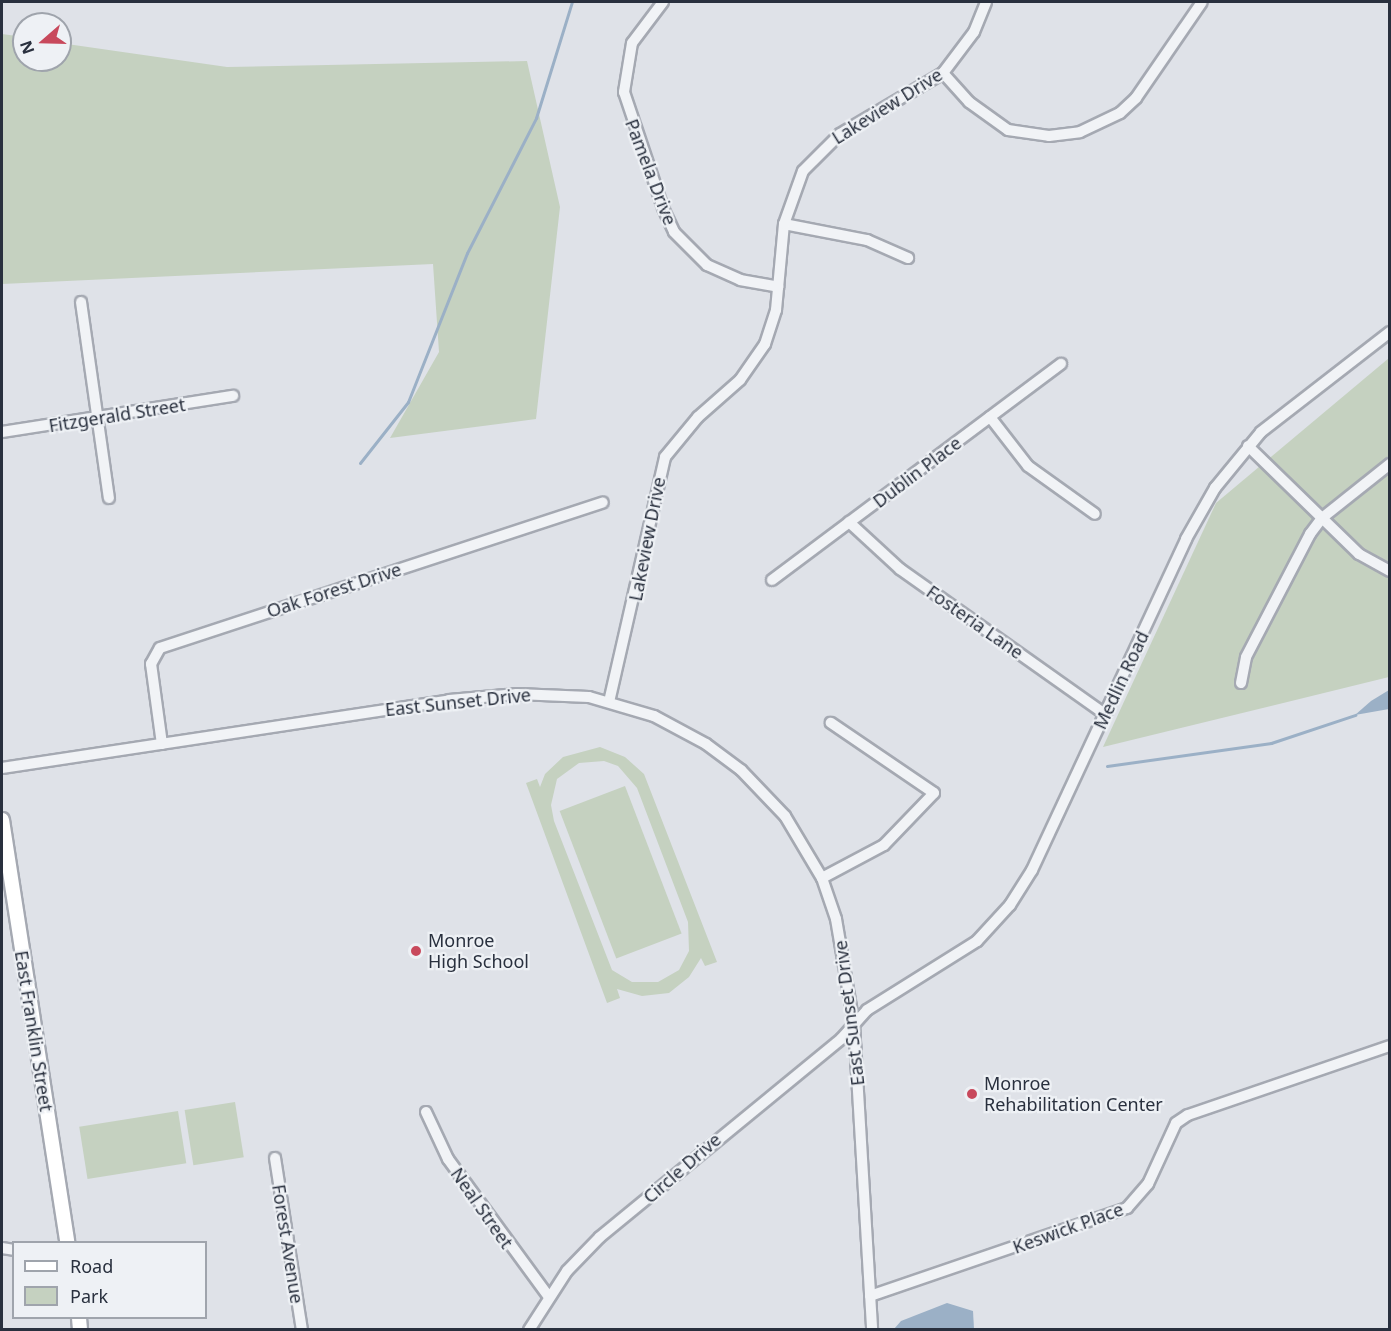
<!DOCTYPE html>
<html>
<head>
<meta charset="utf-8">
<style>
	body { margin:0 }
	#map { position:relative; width:1391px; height:1331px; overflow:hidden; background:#dfe2e8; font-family:"Noto Sans",sans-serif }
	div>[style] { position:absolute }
	.green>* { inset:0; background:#c5d1c0; transform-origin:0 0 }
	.water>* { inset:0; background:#9bb0c6 }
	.stream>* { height:3px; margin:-1.5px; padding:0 1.5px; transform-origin:1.5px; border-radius:1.5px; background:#9bb0c6 }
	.roads { filter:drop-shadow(2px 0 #a5a9b2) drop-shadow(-2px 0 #a5a9b2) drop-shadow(0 2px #a5a9b2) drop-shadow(0 -2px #a5a9b2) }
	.minor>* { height:10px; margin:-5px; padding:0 5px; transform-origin:5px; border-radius:5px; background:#f1f3f6 }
	.major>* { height:14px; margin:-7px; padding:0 7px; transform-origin:7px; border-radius:7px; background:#fff }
	.dots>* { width:16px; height:16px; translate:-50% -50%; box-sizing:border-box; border:3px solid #eef1f5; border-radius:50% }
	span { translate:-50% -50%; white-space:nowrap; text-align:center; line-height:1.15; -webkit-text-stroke:4.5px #eef1f5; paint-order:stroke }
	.street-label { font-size:18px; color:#29303e }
	.poi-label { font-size:18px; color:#29303e }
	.left { translate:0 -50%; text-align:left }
	.frame { position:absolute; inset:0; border:3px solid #29303e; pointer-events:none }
	.legend { position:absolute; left:12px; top:1241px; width:195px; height:78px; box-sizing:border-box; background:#eef1f5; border:2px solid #9fa4ac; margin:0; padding:8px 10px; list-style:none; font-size:18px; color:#29303e }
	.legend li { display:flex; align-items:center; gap:12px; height:30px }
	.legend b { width:30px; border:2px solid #9fa4ac }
	.north { position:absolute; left:12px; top:12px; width:60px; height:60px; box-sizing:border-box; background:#eef1f5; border:2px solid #9fa4ac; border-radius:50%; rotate:250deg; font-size:16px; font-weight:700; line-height:24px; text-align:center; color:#29303e }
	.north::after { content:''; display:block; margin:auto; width:21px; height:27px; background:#c8495c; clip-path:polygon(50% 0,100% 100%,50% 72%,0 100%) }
</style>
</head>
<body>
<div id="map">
	<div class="green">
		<div style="clip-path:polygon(2px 34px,24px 37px,24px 60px,60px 60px,60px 43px,227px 67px,527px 61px,560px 207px,536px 419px,390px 438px,439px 352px,433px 264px,2px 284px)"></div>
		<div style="clip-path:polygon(1389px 358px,1389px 677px,1103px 747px,1216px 503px)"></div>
		<div style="clip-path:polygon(evenodd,600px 747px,625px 757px,644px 774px,717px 962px,705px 966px,701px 958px,689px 977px,669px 993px,642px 996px,617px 989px,620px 998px,607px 1003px,526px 783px,537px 779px,540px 787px,545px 774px,563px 757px,600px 747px,604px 761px,618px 766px,637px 788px,688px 922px,689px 951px,679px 970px,658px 982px,632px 982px,612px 970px,554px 821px,551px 805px,557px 779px,579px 763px,604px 761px)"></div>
		<div style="left:625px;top:786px;width:158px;height:70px;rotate:69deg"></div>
		<div style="left:235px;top:1102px;width:56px;height:51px;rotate:81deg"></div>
		<div style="left:178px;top:1111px;width:53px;height:100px;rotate:81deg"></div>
	</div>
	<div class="water">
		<div style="clip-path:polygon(1389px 690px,1389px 709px,1355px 715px,1371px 701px)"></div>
		<div style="clip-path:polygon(947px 1303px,973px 1311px,974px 1329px,894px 1329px,901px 1321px)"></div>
	</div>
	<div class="stream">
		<div style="left:360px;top:463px;width:78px;rotate:-51.8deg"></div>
		<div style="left:408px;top:402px;width:160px;rotate:-68.4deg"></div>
		<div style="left:467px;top:253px;width:152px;rotate:-62.9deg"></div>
		<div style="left:536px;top:118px;width:121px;rotate:-72.8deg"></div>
		<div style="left:1107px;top:766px;width:166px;rotate:-8deg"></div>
		<div style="left:1271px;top:743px;width:89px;rotate:-18.4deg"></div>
	</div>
	<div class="roads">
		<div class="minor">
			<div style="left:663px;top:2px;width:51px;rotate:127.1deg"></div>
			<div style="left:632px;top:43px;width:50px;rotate:99.3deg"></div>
			<div style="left:624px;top:92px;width:122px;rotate:71.4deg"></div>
			<div style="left:663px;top:208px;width:26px;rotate:65deg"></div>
			<div style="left:674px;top:232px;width:47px;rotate:45deg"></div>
			<div style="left:707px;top:265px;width:36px;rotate:24deg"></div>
			<div style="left:740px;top:280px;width:39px;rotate:10deg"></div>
			<div style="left:943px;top:73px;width:39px;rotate:48deg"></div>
			<div style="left:969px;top:102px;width:48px;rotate:35.7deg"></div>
			<div style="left:1008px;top:130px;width:41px;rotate:8.3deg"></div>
			<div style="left:1049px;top:136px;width:31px;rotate:-7deg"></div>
			<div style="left:1080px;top:132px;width:44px;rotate:-25.4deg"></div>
			<div style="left:1120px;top:113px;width:22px;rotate:-43deg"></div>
			<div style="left:1136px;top:98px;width:116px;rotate:-55.5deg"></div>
			<div style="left:784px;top:224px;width:85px;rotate:10.9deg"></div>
			<div style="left:867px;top:240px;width:45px;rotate:23.7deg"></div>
			<div style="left:81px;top:302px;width:198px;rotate:81.9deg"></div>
			<div style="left:990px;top:417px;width:62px;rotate:52.2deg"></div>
			<div style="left:1028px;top:466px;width:82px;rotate:35.6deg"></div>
			<div style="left:2px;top:432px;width:234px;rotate:-8.9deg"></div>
			<div style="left:1248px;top:446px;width:155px;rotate:44.2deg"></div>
			<div style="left:1359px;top:554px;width:35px;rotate:29deg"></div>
			<div style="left:849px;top:522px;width:69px;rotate:42.7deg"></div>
			<div style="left:900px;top:569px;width:252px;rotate:35.3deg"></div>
			<div style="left:772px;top:580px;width:361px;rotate:-36.8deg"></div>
			<div style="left:1241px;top:683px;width:26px;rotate:-79deg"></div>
			<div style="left:1246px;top:657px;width:139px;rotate:-62.5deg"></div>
			<div style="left:1310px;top:534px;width:20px;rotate:-53deg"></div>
			<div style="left:1322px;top:518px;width:87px;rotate:-38.5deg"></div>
			<div style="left:609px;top:702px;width:251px;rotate:-77.1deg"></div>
			<div style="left:665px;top:457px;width:52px;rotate:-50.5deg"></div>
			<div style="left:698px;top:417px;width:56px;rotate:-41.4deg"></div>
			<div style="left:740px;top:380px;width:44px;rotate:-55.2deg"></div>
			<div style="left:765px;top:344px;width:36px;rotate:-72deg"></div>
			<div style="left:776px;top:310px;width:86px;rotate:-84.7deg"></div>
			<div style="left:784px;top:224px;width:56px;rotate:-70.3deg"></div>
			<div style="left:803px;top:171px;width:52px;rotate:-45deg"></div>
			<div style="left:840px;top:134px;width:120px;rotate:-30.6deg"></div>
			<div style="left:943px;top:73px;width:51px;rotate:-52.9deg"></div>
			<div style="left:974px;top:32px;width:32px;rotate:-68deg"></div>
			<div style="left:162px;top:744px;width:81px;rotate:-97.8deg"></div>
			<div style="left:151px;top:664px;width:18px;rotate:-61deg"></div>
			<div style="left:160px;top:648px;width:466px;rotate:-18.2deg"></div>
			<div style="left:2px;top:768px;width:452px;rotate:-8.6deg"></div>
			<div style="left:449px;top:700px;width:68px;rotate:-5deg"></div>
			<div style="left:517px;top:694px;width:72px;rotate:2.4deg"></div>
			<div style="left:589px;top:697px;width:68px;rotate:16.3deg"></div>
			<div style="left:654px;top:716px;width:59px;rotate:28.3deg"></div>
			<div style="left:706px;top:744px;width:44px;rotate:36.6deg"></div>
			<div style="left:741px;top:770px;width:64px;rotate:46.3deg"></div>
			<div style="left:785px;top:816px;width:72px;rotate:59.2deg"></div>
			<div style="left:822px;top:878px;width:43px;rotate:71.1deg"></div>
			<div style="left:836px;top:919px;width:107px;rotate:80.3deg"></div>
			<div style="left:854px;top:1024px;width:307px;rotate:86.6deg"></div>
			<div style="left:822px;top:878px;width:70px;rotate:-28deg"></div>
			<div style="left:884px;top:845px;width:72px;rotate:-46.1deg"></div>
			<div style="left:934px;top:793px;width:125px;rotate:-145.8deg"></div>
			<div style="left:426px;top:1112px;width:52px;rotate:64.9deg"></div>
			<div style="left:448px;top:1159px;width:171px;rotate:53.8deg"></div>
			<div style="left:275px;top:1158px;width:174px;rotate:81.1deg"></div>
			<div style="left:2px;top:1248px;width:12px;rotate:9deg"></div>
			<div style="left:870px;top:1296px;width:272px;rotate:-18.9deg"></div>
			<div style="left:1127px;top:1208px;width:32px;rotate:-49deg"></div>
			<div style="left:1148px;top:1184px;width:67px;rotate:-65.3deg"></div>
			<div style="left:1176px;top:1123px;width:14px;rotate:-34deg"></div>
			<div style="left:1188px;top:1115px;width:213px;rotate:-18.9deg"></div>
			<div style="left:529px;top:1330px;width:70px;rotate:-57.2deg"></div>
			<div style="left:567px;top:1271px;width:47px;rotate:-45.9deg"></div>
			<div style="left:600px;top:1237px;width:312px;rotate:-39.4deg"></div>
			<div style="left:841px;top:1039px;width:39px;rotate:-48deg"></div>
			<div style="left:867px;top:1010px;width:130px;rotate:-32.1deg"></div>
			<div style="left:977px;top:941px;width:49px;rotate:-47.5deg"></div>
			<div style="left:1010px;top:905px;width:41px;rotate:-57.8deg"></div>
			<div style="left:1032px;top:870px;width:365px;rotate:-65deg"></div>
			<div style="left:1186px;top:539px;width:59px;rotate:-60.4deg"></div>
			<div style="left:1215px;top:488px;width:72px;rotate:-50.6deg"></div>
			<div style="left:1261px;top:432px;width:163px;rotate:-37.8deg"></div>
		</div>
		<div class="major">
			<div style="left:2px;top:820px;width:427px;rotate:81.2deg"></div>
			<div style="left:79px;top:1318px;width:12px;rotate:85deg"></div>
		</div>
	</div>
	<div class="dots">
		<div style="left:416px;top:951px;background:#c8495c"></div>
		<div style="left:972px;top:1094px;background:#c8495c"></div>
	</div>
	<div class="street-label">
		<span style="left:887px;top:106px;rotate:-32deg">Lakeview Drive</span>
		<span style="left:651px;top:172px;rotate:69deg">Pamela Drive</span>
		<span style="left:117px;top:415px;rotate:-9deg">Fitzgerald Street</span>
		<span style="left:917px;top:472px;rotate:-37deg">Dublin Place</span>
		<span style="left:647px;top:539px;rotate:-79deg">Lakeview Drive</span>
		<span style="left:334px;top:590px;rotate:-18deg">Oak Forest Drive</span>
		<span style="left:975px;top:622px;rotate:35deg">Fosteria Lane</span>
		<span style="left:1121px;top:680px;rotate:-65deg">Medlin Road</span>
		<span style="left:458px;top:702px;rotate:-6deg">East Sunset Drive</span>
		<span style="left:849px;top:1013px;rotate:-97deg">East Sunset Drive</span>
		<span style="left:34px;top:1031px;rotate:81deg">East Franklin Street</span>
		<span style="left:682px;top:1168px;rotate:-41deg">Circle Drive</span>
		<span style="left:482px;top:1208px;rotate:55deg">Neal Street</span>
		<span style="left:1068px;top:1228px;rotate:-20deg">Keswick Place</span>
		<span style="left:288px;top:1244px;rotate:81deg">Forest Avenue</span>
	</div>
	<div class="poi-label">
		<span class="left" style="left:428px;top:951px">Monroe<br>High School</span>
		<span class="left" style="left:984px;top:1094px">Monroe<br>Rehabilitation Center</span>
	</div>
	<div class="frame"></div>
	<ul class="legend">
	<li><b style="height:8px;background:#fff"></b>Road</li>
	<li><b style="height:16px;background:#c5d1c0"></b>Park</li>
	</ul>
	<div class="north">N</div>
</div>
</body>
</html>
